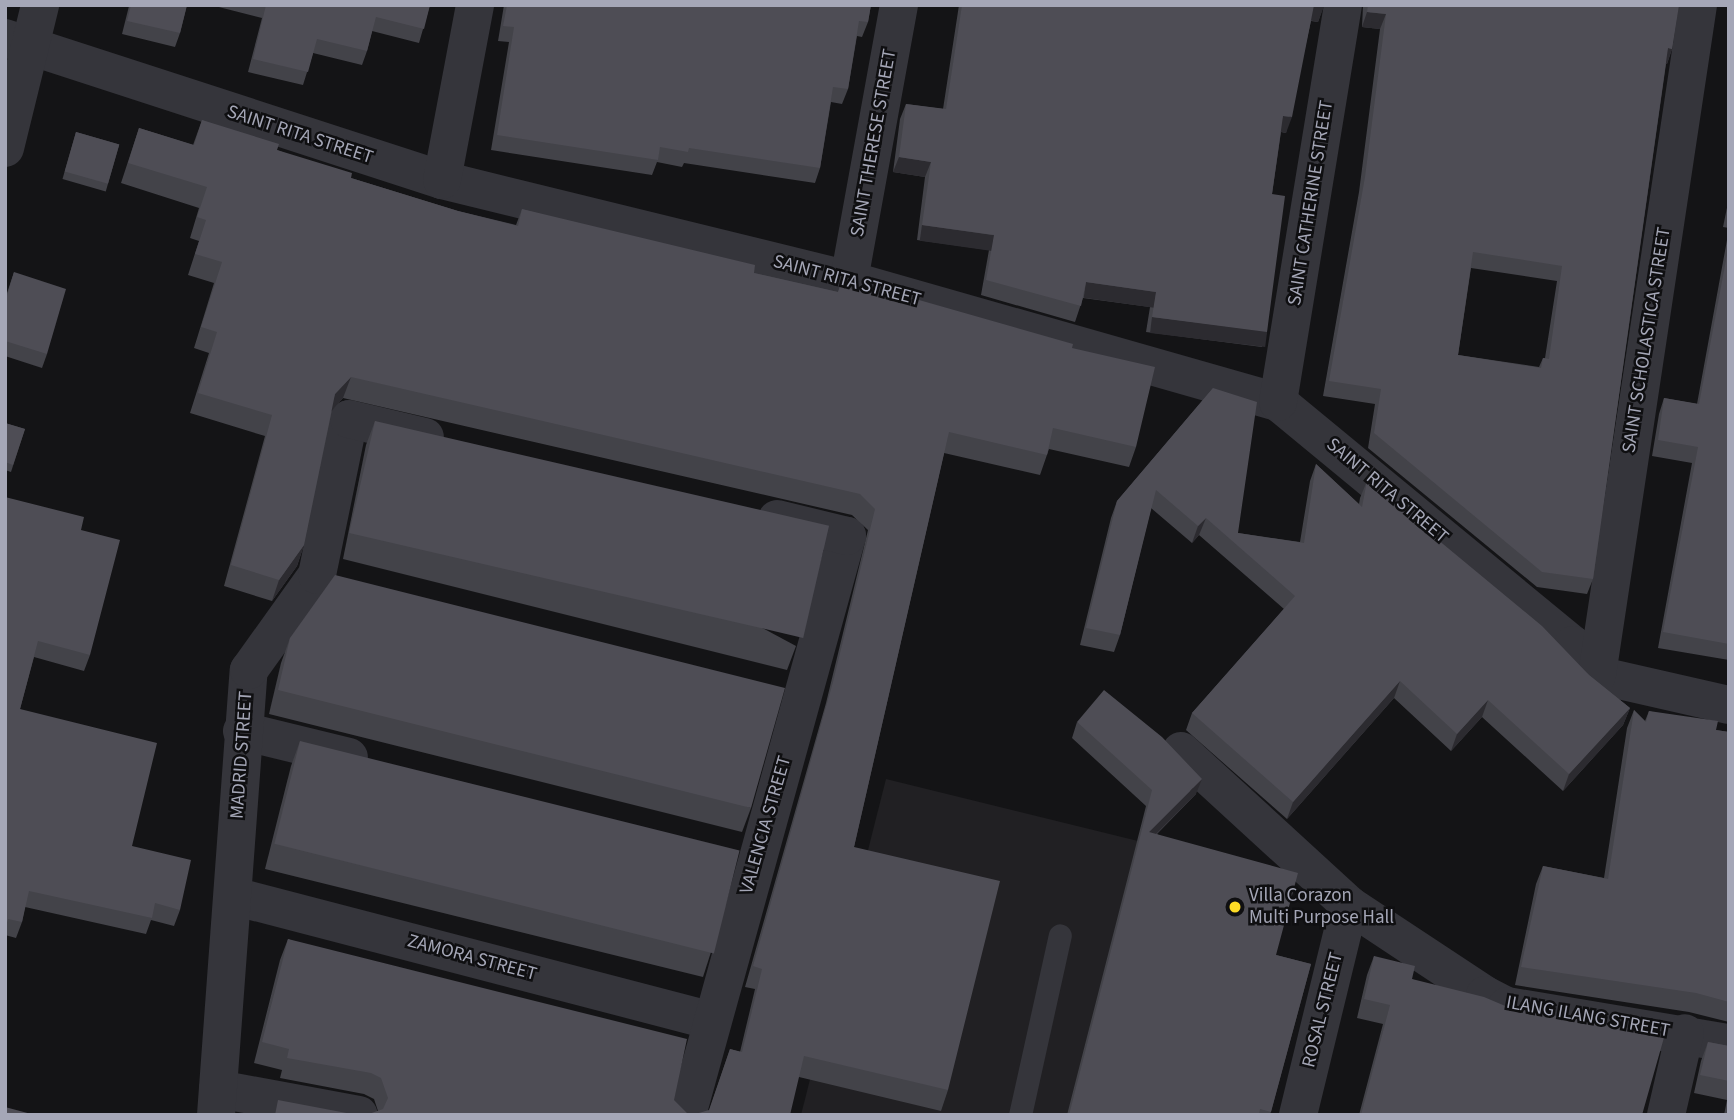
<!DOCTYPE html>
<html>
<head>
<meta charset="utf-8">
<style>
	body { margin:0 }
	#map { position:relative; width:1734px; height:1120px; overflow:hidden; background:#141416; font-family:"Source Sans 3",sans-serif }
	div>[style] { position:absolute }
	.built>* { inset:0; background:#212023 }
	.lane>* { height:23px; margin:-11.5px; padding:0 11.5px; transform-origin:11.5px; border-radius:11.5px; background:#35353b }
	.street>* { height:38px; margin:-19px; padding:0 19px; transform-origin:19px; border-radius:19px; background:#35353b }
	.wall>* { inset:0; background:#434349; transform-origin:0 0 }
	.shaded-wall>* { inset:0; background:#2c2b30; transform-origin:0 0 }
	.building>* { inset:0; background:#4e4d55; transform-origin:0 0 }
	.dots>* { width:19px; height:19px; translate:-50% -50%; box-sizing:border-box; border:4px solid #0f0f11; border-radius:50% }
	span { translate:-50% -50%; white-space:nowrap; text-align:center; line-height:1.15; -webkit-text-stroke:5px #0f0f11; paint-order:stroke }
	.street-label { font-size:19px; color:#a5a7b7 }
	.poi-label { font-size:19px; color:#a5a7b7 }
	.left { translate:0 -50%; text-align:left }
	.frame { position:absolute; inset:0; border:7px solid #a5a7b7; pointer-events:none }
</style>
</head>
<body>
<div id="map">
	<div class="built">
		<div style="clip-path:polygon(886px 779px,1195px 855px,1129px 1115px,801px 1115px)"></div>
	</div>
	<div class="lane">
		<div style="left:1020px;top:1115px;width:184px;rotate:-77.5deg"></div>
	</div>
	<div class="street">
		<div style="left:5px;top:38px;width:459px;rotate:18deg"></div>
		<div style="left:442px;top:180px;width:419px;rotate:13.8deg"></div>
		<div style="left:849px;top:280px;width:446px;rotate:15.9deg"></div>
		<div style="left:1278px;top:402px;width:382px;rotate:39.5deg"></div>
		<div style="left:1573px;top:645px;width:38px;rotate:51deg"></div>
		<div style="left:1597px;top:675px;width:135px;rotate:12.8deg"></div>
		<div style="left:5px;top:148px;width:147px;rotate:-76.2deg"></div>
		<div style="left:442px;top:180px;width:178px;rotate:-79.3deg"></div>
		<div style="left:849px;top:280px;width:280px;rotate:-79.7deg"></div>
		<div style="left:1278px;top:402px;width:402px;rotate:-80.7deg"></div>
		<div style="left:1597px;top:675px;width:678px;rotate:-81.43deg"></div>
		<div style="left:242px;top:731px;width:110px;rotate:13.7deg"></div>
		<div style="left:1181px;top:751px;width:228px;rotate:42.5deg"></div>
		<div style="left:1349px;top:905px;width:163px;rotate:33.5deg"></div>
		<div style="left:1485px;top:995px;width:25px;rotate:27deg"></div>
		<div style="left:1507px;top:1006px;width:225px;rotate:9.5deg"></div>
		<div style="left:233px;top:896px;width:495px;rotate:14.6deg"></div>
		<div style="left:218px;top:1089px;width:143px;rotate:10.4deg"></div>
		<div style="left:216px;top:1115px;width:446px;rotate:-85.8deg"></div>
		<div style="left:249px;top:670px;width:117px;rotate:-54.4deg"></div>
		<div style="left:317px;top:575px;width:159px;rotate:-78.4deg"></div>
		<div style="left:349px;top:419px;width:78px;rotate:13.3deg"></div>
		<div style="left:687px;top:1115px;width:601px;rotate:-74.55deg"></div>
		<div style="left:847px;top:536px;width:72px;rotate:-166.3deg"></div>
		<div style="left:1298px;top:1115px;width:216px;rotate:-76.3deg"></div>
		<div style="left:1666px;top:1115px;width:84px;rotate:-77deg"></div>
	</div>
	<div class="wall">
		<div style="clip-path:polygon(127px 5px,187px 5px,180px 33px,175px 47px,122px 34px,129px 6px)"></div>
		<div style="clip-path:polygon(211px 5px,430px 5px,419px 43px,372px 31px,367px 51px,362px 65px,313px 53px,303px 85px,248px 72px,262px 18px)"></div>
		<div style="clip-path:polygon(504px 5px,871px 5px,868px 22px,862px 37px,857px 36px,848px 89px,842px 104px,831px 102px,820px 168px,815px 183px,684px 163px,682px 167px,657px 162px,652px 175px,491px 150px,509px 42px,498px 41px)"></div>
		<div style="clip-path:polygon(959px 5px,1324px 5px,1318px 22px,1311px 21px,1286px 133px,1281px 132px,1272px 194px,1267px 332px,1262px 347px,1146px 332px,1150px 307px,1083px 298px,1075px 322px,981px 295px,989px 250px,917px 240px,925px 177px,893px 172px,900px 119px,906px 104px,943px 109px)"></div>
		<div style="clip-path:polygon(evenodd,1363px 5px,1679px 5px,1672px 49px,1667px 64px,1666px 64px,1593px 579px,1587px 594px,1537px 587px,1368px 448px,1375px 404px,1323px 396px,1359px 192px,1380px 29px,1362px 27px,1363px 5px,1471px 268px,1557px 281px,1545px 358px,1543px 358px,1539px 367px,1458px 355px,1471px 268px)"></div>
		<div style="clip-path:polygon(202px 120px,277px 150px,351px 178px,458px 211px,516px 225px,522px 209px,754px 273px,838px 292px,840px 286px,1072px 348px,1136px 447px,1129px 467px,1049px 449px,1040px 475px,944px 453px,854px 847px,948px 1090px,941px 1111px,799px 1077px,709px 1111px,730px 1049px,740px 1052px,755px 989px,745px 987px,826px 703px,868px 530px,852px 515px,343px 398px,332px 410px,304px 545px,297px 566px,272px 601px,224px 586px,265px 436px,190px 413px,209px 353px,194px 348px,214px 283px,188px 275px,199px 241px,190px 238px,199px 208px,121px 183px,139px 128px,193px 145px)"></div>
		<div style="left:76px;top:132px;width:45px;height:49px;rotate:16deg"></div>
		<div style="clip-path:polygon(1729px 198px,1729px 228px,1723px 227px)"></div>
		<div style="clip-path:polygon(1729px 229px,1729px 660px,1658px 648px,1692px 463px,1652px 456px,1659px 414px,1664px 398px,1697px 404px)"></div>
		<div style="clip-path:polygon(14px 272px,47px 354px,42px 368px,5px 356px,5px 299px)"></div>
		<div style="clip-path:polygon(1213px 388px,1238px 533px,1300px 542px,1310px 481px,1316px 464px,1359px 504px,1360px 498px,1367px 481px,1589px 675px,1630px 708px,1623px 725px,1563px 791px,1482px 717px,1451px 751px,1394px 698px,1287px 819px,1186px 730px,1192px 713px,1284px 609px,1199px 535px,1192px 543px,1151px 508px,1120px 635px,1114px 652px,1080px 645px,1111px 518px,1117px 501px)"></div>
		<div style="clip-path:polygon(375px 421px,796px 646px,787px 670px,343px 559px,366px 445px)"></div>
		<div style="clip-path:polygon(5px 423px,25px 429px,11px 472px,5px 470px)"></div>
		<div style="clip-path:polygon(5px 497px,81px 530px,90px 655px,84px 671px,34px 657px,20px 709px,132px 846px,180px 910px,174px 926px,151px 920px,146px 934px,25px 907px,22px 922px,16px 938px,5px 935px)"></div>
		<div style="clip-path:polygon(290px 638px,751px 808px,742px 832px,269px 714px,281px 663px)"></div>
		<div style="clip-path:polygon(1634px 710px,1645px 721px,1649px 711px,1716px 730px,1729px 732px,1729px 1022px,1689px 1012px,1515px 985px,1536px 884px,1543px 866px,1604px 878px,1627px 728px)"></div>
		<div style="clip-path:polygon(1077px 722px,1196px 794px,1157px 834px,1276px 955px,1311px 964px,1270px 1115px,1067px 1115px,1146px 806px,1072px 738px)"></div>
		<div style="clip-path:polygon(300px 741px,711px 952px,703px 977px,265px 869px,291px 766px)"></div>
		<div style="clip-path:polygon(288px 939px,674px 1100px,378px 1111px,374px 1099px,364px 1094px,280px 1078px,282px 1070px,254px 1063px,280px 960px)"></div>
		<div style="clip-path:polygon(1374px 956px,1412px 979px,1642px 1115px,1359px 1115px,1383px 1024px,1357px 1018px,1367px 975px)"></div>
		<div style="clip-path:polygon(1708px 1042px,1729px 1046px,1729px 1115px,1724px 1115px,1727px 1100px,1694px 1093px,1701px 1061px)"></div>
	</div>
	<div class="shaded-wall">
		<div style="clip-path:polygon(1314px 5px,1324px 6px,1318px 22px,1309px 20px)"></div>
		<div style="clip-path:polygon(1367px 12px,1386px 14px,1380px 29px,1362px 27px)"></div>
		<div style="clip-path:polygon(1668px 48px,1672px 49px,1667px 64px,1662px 63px)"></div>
		<div style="clip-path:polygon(1283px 116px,1292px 117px,1286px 133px,1278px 131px)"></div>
		<div style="clip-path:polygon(899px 157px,931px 162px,925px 177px,893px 172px)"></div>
		<div style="left:922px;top:225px;width:73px;height:16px;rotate:8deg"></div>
		<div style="left:1086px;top:282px;width:71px;height:16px;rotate:8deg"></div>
		<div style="left:1152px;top:317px;width:116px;height:16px;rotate:7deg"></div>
		<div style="clip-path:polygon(351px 377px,343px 398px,328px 415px,335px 394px)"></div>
		<div style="clip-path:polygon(1206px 518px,1199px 535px,1192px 543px,1198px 526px)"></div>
		<div style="clip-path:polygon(304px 545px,297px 566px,272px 601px,279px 580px)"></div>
		<div style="clip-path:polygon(1400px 681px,1394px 698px,1287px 819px,1293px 802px)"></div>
		<div style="clip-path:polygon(1488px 700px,1482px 717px,1451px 751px,1457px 734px)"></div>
		<div style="clip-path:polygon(1630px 708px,1623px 725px,1563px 791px,1569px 774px)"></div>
		<div style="clip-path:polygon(1202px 779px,1196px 794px,1143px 847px,1149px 832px)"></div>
	</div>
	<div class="building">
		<div style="clip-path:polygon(131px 5px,187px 5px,180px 33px,127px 21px)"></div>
		<div style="clip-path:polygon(266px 5px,430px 5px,424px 29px,376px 17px,367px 51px,317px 39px,308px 72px,253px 59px)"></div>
		<div style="clip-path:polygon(507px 5px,871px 5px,868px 22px,859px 21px,848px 89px,833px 87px,820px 168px,689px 148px,688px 152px,660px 147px,658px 160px,497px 135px,514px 27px,503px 26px)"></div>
		<div style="clip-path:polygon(962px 5px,1324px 5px,1324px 6px,1314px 5px,1292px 117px,1283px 116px,1272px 194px,1285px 196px,1267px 332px,1152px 317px,1156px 292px,1086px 282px,1081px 306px,986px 280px,994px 235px,922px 225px,931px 162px,899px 157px,906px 104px,946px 109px)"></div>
		<div style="clip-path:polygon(evenodd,1368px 5px,1679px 5px,1672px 49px,1668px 48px,1593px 579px,1542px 572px,1374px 433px,1381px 389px,1329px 381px,1365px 177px,1386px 14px,1367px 12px,1368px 5px,1473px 252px,1562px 266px,1549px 359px,1543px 358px,1541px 368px,1458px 355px,1473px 252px)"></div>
		<div style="clip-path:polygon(202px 120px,279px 144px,277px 150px,352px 173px,351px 178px,458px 211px,518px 226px,522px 209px,755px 265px,754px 273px,838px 292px,840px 286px,911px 302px,912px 298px,1073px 344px,1072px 348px,1155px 367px,1136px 447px,1053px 428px,1047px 455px,949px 432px,854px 847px,1000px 881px,948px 1090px,804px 1056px,790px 1115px,692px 1115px,709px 1110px,730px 1049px,742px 1052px,762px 969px,753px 966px,833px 682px,875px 509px,860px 494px,351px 377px,335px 394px,304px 545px,279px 580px,231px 565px,272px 415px,198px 393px,217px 332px,201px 327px,222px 262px,195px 254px,206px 220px,197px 217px,207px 187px,128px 163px,139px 128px,194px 145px)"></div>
		<div style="left:76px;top:132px;width:45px;height:41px;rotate:16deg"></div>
		<div style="clip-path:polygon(1729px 244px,1729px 644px,1663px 632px,1698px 447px,1658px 440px,1664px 398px,1699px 404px)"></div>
		<div style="clip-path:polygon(14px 272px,66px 289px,47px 354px,5px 341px,5px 302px)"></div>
		<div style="clip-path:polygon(1213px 388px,1257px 402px,1238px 533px,1304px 543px,1316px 464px,1362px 507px,1367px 481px,1542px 626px,1589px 675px,1630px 708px,1569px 774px,1488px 700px,1457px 734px,1400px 681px,1293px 802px,1192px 713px,1295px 596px,1206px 518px,1198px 526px,1156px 490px,1120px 635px,1086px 628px,1117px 501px)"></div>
		<div style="left:375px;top:421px;width:466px;height:115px;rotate:13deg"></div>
		<div style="clip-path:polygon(5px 423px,25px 429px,13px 465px,5px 462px)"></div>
		<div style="clip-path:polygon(5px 497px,84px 517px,81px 530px,120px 540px,90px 655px,38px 641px,20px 709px,157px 743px,132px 846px,191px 860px,180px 910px,155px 903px,152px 918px,29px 891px,22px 922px,8px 919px,5px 930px)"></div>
		<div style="clip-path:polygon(335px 575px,785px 688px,751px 808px,278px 690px,290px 638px)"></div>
		<div style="clip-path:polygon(1104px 690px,1162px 737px,1202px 779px,1149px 832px,1298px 873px,1276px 955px,1311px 964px,1271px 1112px,1260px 1109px,1259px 1115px,1069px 1115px,1152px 790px,1077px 722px)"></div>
		<div style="clip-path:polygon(1634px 710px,1646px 722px,1649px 711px,1718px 721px,1716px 730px,1729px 732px,1729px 1002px,1696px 993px,1521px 967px,1543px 866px,1608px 879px)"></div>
		<div style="left:300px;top:741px;width:453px;height:106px;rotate:14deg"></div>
		<div style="clip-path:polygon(288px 939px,687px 1039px,674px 1100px,689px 1115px,366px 1115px,383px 1109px,388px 1098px,381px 1078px,371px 1073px,287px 1058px,289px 1049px,262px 1042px)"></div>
		<div style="clip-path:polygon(1374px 956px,1415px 966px,1412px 979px,1484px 997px,1510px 1008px,1665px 1034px,1642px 1115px,1361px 1115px,1390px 1005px,1364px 999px)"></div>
		<div style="clip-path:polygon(1708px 1042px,1729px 1046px,1729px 1081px,1700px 1075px)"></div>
		<div style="clip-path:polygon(278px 1100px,357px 1115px,275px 1115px)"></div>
		<div style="clip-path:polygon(5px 1107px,35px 1115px,5px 1115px)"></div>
	</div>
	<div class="dots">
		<div style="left:1235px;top:907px;background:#fddb25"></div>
	</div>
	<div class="street-label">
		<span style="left:300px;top:135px;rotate:18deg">SAINT RITA STREET</span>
		<span style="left:874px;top:143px;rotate:-80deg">SAINT THERESE STREET</span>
		<span style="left:1311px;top:203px;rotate:-81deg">SAINT CATHERINE STREET</span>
		<span style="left:847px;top:281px;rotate:15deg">SAINT RITA STREET</span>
		<span style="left:1647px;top:340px;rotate:-81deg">SAINT SCHOLASTICA STREET</span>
		<span style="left:1387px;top:491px;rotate:40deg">SAINT RITA STREET</span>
		<span style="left:242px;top:755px;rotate:-86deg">MADRID STREET</span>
		<span style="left:766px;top:825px;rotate:-74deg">VALENCIA STREET</span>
		<span style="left:472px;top:958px;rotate:15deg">ZAMORA STREET</span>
		<span style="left:1323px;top:1010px;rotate:-76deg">ROSAL STREET</span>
		<span style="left:1588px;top:1017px;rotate:10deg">ILANG ILANG STREET</span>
	</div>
	<div class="poi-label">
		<span class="left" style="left:1249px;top:907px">Villa Corazon<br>Multi Purpose Hall</span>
	</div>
	<div class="frame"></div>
</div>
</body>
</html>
